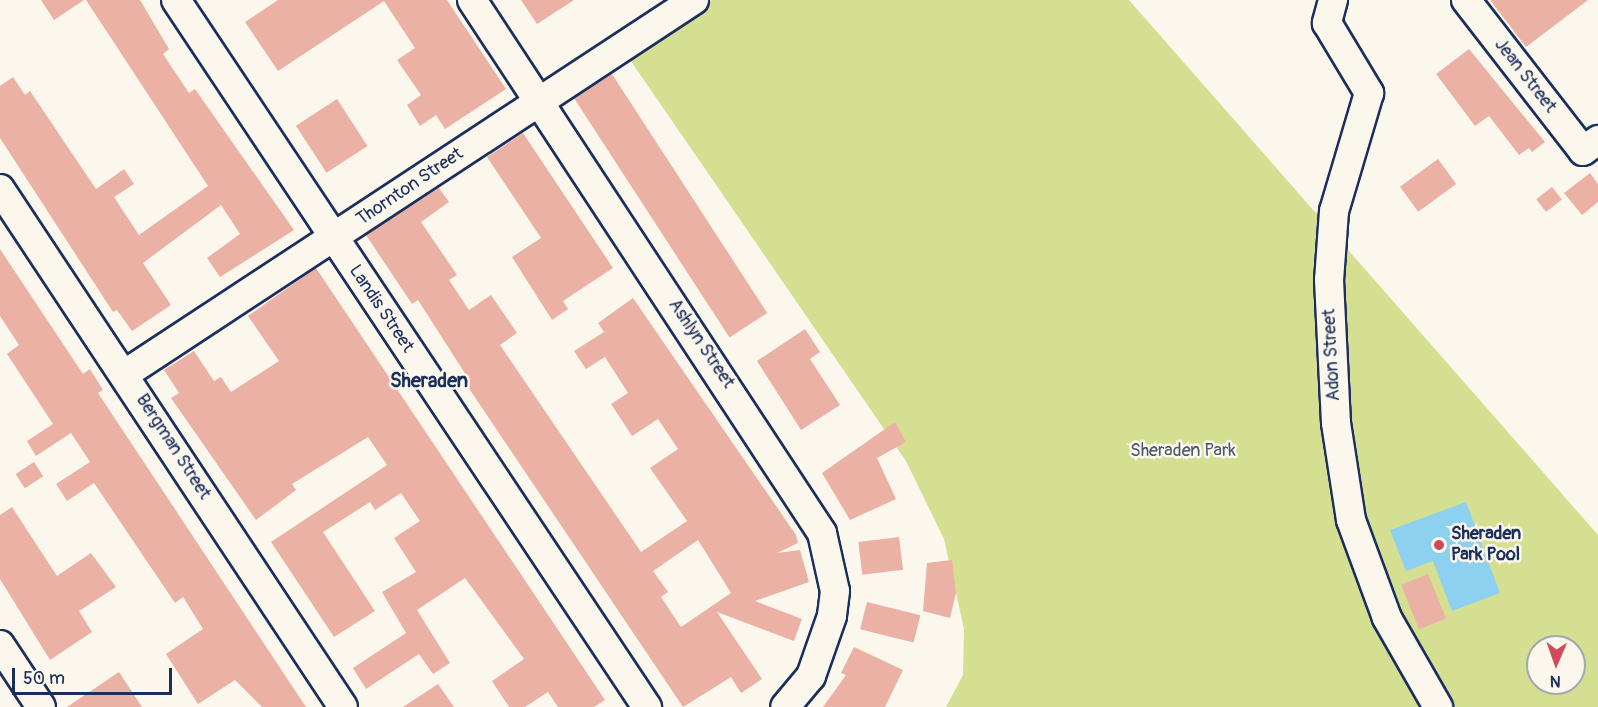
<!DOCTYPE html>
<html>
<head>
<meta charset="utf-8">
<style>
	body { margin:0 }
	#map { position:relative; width:1598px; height:707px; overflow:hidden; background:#fbf7ec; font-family:Pangolin,sans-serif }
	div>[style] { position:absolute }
	.green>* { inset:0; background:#d4df92 }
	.water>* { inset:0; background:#8dd0ef }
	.building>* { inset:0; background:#ebb1a4; transform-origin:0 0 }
	.roads { filter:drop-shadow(2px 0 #1b2f5e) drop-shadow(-2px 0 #1b2f5e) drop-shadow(0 2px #1b2f5e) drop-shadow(0 -2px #1b2f5e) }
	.minor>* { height:28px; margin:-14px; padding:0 14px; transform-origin:14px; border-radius:14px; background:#fbf7ec }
	.dots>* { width:16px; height:16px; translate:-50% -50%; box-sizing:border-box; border:3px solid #fbf7ec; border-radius:50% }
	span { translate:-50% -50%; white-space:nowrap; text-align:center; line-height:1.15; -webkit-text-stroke:5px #fbf7ec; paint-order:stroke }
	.street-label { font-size:18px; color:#1b2f5e }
	.park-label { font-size:18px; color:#495b6b }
	.poi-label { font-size:18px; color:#1b2f5e; font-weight:700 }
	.left { translate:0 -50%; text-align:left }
	.neighbourhood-label { font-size:20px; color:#1b2f5e; font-weight:700 }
	.north { position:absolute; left:1526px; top:635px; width:60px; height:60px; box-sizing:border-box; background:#fbf7ec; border:2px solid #a1a7b3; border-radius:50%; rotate:182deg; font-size:16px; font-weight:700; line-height:24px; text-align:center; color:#1b2f5e }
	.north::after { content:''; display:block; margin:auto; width:21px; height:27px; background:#d1495b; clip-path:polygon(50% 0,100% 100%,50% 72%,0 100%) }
	.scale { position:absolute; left:12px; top:668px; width:160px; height:27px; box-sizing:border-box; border:3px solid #1b2f5e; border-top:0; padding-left:8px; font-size:18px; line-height:21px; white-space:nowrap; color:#1b2f5e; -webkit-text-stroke:4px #fbf7ec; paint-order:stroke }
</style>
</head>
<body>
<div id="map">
	<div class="green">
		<div style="clip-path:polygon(evenodd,712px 0,1129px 0,1598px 535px,1598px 707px,946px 707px,963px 675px,964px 629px,944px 539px,906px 461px,626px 54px,712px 0,1538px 647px,1574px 647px,1574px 683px,1538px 683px,1538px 647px)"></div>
	</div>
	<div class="water">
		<div style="clip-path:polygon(1466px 502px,1500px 593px,1452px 611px,1433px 561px,1406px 571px,1390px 530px)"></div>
	</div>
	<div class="building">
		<div style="clip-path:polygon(41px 0,84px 0,54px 20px)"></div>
		<div style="clip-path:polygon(86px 0,140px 0,169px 49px,163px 54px,189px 93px,195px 89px,294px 230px,220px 277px,207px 258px,240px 234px,221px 205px,143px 263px,171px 305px,132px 331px,117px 310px,113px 312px,0 138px,0 86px,13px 77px,25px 95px,30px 91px,96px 189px,124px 169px,134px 184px,114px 197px,139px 235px,208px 186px)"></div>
		<div style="clip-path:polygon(278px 0,447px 0,506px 89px,445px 129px,436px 115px,420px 126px,407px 105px,421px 95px,397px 60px,415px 48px,384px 1px,278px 71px,245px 22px)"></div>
		<div style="clip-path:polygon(521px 0,574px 0,537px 24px)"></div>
		<div style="clip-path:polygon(1490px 0,1588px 0,1526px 47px)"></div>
		<div style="clip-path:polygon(1469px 49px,1545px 142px,1532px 152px,1529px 148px,1519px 155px,1489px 116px,1475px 126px,1436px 74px)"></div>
		<div style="left:612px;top:74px;width:285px;height:45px;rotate:57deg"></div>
		<div style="left:337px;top:99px;width:56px;height:49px;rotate:57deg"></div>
		<div style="clip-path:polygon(523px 133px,613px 268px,563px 301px,568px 309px,552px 320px,512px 257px,541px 238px,487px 157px)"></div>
		<div style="left:1438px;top:159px;width:31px;height:47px;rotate:54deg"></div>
		<div style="clip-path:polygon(1590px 173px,1598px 184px,1598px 202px,1582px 215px,1564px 193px)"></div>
		<div style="left:1552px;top:187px;width:16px;height:20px;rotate:52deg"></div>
		<div style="clip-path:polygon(evenodd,439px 188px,449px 202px,421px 222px,457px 275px,449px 280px,469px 310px,491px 295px,517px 333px,500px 345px,641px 552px,687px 521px,650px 468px,678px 449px,658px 419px,632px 436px,611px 404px,628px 393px,605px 357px,586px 369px,574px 351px,604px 332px,598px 323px,633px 298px,796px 535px,798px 543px,777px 553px,800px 550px,809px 582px,755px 601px,802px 619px,794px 641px,717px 612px,762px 679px,741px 693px,731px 677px,683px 707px,462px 378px,466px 375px,418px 300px,412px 304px,366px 235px,439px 188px,698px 540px,731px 593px,681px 627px,661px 597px,668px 592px,653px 571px,698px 540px)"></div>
		<div style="clip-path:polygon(0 249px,83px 374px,90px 369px,103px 390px,98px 393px,306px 707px,262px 707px,235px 680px,198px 704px,166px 654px,203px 629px,183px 597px,175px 603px,94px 483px,67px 501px,56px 484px,90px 462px,71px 433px,36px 456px,27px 441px,53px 424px,7px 354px,19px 345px,0 316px)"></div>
		<div style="clip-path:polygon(316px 268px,605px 700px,594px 707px,558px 707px,548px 692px,525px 707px,509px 707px,492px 681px,524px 659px,465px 578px,417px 610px,450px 663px,433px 674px,419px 654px,366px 689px,353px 668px,406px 633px,382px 592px,416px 572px,394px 538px,420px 521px,401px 493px,375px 510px,370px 502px,323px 532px,375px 611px,334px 637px,271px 542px,387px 465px,368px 437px,292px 484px,296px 490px,256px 520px,171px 398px,179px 393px,164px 370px,194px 351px,214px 381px,221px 377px,231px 392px,279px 361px,248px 316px)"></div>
		<div style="clip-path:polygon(805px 329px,820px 352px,810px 359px,840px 405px,801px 430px,757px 361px)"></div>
		<div style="clip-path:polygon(895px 422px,906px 442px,877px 458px,896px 499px,850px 520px,822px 473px)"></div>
		<div style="left:34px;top:462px;width:17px;height:22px;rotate:57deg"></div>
		<div style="clip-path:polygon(12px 507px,57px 576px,91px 553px,116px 587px,79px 611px,92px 632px,50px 660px,0 579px,0 515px)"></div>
		<div style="left:899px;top:537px;width:33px;height:41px;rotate:83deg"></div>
		<div style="clip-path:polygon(952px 560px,956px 593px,950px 618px,923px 611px,927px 563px)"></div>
		<div style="left:1428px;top:574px;width:48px;height:29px;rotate:68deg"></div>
		<div style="left:867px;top:602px;width:55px;height:28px;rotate:14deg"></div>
		<div style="clip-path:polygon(854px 647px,903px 670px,885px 707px,823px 707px,846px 675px,841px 673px)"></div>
		<div style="clip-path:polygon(119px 672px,142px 707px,67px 707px)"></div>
		<div style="clip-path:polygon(438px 684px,454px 707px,403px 707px)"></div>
	</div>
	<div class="roads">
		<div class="minor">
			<div style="left:176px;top:0;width:850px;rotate:56.33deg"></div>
			<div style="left:472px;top:0;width:638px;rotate:56.71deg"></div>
			<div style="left:822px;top:533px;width:59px;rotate:77.4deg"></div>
			<div style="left:835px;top:591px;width:25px;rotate:97deg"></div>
			<div style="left:832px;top:616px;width:64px;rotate:109.3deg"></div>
			<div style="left:811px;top:676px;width:40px;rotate:130deg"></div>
			<div style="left:1333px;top:0;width:24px;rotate:105deg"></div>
			<div style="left:1327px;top:23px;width:82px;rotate:59deg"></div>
			<div style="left:1369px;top:93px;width:123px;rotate:106.5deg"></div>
			<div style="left:1334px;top:211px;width:69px;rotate:94.1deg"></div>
			<div style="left:1329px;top:280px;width:143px;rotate:87.2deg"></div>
			<div style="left:1336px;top:423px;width:98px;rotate:81.2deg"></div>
			<div style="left:1351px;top:520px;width:104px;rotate:69.8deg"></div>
			<div style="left:1387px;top:618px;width:103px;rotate:60.2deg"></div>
			<div style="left:1466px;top:0;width:191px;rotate:52.2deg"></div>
			<div style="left:1583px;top:151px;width:19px;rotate:-36deg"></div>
			<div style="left:0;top:189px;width:621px;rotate:56.49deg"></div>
			<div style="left:125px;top:374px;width:681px;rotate:-33.32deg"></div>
			<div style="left:0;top:645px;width:74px;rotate:56.5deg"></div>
		</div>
	</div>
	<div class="dots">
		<div style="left:1439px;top:545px;background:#d1495b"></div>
	</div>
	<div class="street-label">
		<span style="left:1525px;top:76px;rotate:52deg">Jean Street</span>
		<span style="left:410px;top:187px;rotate:-34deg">Thornton Street</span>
		<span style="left:381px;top:309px;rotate:56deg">Landis Street</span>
		<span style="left:701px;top:344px;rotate:56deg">Ashlyn Street</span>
		<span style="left:1332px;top:355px;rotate:-93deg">Adon Street</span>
		<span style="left:173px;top:447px;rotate:57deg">Bergman Street</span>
	</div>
	<div class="park-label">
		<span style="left:1183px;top:451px">Sheraden Park</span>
	</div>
	<div class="poi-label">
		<span class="left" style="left:1451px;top:545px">Sheraden<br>Park Pool</span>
	</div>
	<div class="neighbourhood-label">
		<span style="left:429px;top:380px">Sheraden</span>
	</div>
	<div class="north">N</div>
	<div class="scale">50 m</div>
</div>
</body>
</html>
